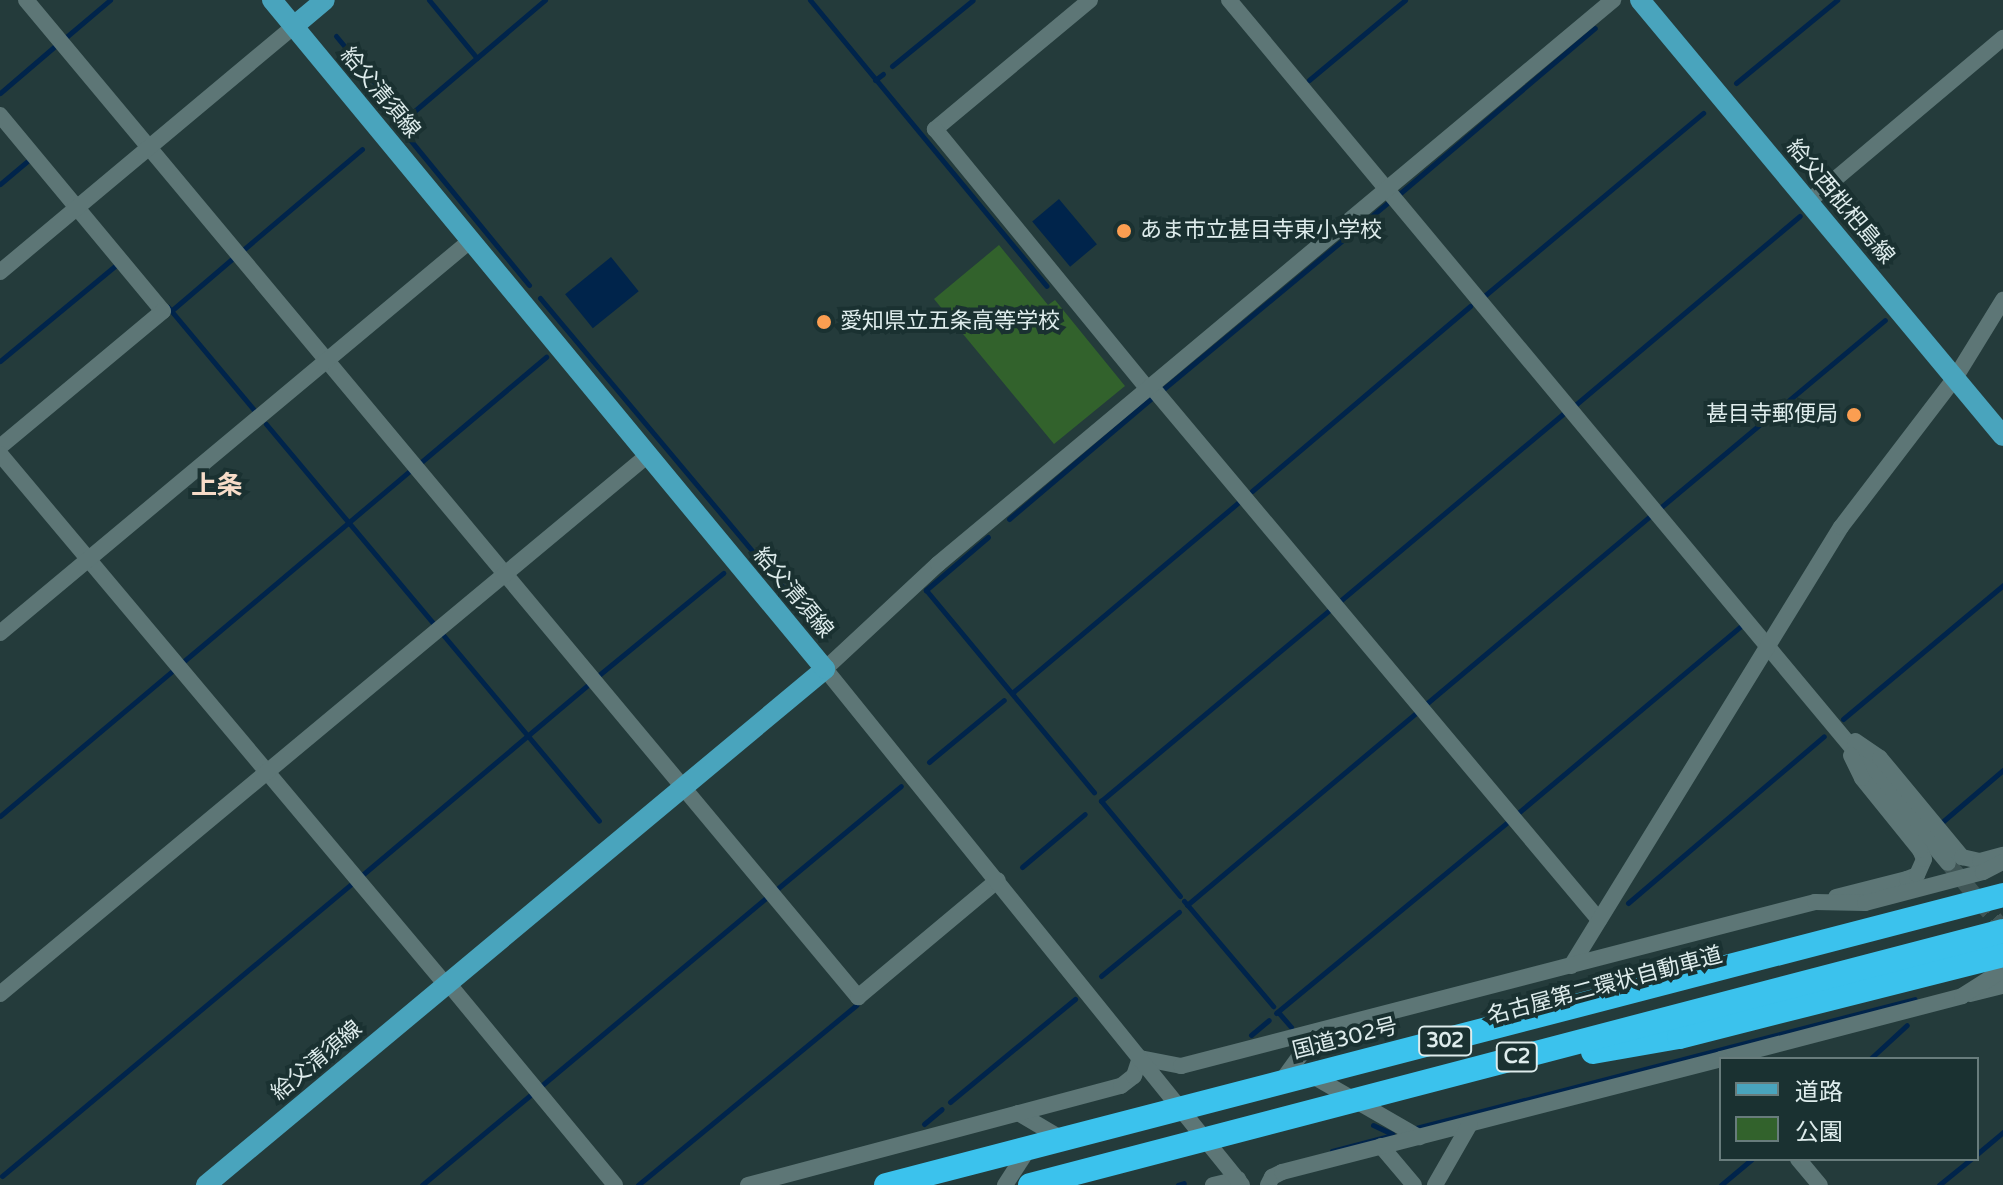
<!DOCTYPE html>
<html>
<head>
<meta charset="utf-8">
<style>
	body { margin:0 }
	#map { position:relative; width:2003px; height:1185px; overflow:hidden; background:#243b3b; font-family:"Varela Round","Noto Sans JP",sans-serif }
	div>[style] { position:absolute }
	.green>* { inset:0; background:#32622c }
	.water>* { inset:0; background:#00244b; transform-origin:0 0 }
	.stream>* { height:5px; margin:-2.5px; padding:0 2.5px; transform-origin:2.5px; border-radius:2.5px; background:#00244b }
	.minor-tunnel>* { height:16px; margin-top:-8px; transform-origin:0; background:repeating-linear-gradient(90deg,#405656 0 16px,transparent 0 24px) }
	.minor>* { height:16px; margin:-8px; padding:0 8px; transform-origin:8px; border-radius:8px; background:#5d7676 }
	.major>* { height:20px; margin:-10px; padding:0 10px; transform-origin:10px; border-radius:10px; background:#49a4bd }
	.highway>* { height:24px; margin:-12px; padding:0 12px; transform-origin:12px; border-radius:12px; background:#3bc2ed }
	.dots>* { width:22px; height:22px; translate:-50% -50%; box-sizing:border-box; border:4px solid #1a3131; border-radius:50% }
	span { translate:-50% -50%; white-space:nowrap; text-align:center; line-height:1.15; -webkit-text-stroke:8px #1a3131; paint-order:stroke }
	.shield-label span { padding:2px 6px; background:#1a3131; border:2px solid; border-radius:6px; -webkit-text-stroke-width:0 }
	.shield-label { font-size:20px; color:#deecec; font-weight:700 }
	.street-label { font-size:22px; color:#deecec }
	.poi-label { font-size:22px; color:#deecec }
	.left { translate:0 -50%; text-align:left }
	.right { translate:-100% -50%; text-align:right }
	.quarter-label { font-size:26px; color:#f7dcc8; font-weight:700 }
	.legend { position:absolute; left:1719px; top:1057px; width:260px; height:104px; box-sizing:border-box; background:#1a3131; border:2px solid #687c7c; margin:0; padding:10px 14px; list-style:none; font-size:24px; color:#deecec }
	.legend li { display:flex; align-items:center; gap:16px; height:40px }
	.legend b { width:40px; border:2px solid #687c7c }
</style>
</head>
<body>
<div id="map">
	<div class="green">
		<div style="clip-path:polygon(999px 245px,1048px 305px,1055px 300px,1125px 386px,1054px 444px,934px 299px)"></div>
	</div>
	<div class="water">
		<div style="left:1059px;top:199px;width:59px;height:35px;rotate:50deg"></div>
		<div style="left:611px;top:257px;width:44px;height:59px;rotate:51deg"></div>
	</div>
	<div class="stream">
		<div style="left:429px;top:0;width:75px;rotate:50.4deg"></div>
		<div style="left:810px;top:0;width:371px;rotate:50.4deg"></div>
		<div style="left:336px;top:36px;width:108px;rotate:50.3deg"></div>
		<div style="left:65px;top:38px;width:59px;rotate:-40.2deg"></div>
		<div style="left:892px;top:66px;width:104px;rotate:-39.2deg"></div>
		<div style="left:875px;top:80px;width:10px;rotate:-37deg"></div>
		<div style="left:1309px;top:80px;width:125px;rotate:-39.8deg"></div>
		<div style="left:1736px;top:83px;width:131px;rotate:-39.4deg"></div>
		<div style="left:0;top:93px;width:72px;rotate:-40.5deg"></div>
		<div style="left:0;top:184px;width:38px;rotate:-40deg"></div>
		<div style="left:1398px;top:195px;width:258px;rotate:-40.3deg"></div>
		<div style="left:243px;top:250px;width:156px;rotate:-40.3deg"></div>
		<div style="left:529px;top:285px;width:207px;rotate:-129.3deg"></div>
		<div style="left:398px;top:125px;width:193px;rotate:-40.4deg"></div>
		<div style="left:1483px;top:297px;width:287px;rotate:-39.9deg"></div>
		<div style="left:540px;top:298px;width:422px;rotate:50deg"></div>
		<div style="left:168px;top:307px;width:134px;rotate:50.1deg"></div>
		<div style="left:171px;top:311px;width:82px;rotate:-40.5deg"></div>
		<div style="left:0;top:361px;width:151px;rotate:-39.6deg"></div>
		<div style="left:1161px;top:391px;width:296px;rotate:-39.7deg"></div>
		<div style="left:1576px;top:408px;width:3px;rotate:-135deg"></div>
		<div style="left:1574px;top:406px;width:295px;rotate:-40.1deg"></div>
		<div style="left:266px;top:424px;width:261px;rotate:50deg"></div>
		<div style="left:420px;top:463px;width:165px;rotate:-40.1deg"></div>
		<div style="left:1252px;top:491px;width:286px;rotate:-40.3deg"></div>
		<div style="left:1660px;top:508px;width:293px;rotate:-39.9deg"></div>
		<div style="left:1009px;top:519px;width:189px;rotate:-40.3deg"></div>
		<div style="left:988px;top:537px;width:82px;rotate:139.5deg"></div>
		<div style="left:926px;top:590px;width:263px;rotate:50.3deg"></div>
		<div style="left:1340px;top:601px;width:294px;rotate:-40deg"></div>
		<div style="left:444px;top:636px;width:241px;rotate:50deg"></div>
		<div style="left:184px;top:661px;width:297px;rotate:-40.1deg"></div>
		<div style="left:599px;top:675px;width:161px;rotate:-39.4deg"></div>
		<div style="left:1012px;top:693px;width:297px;rotate:-40.1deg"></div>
		<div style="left:1426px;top:704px;width:292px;rotate:-40deg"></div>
		<div style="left:1843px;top:719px;width:209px;rotate:-39.9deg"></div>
		<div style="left:929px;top:762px;width:97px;rotate:-39.6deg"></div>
		<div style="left:1518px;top:813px;width:292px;rotate:-40deg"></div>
		<div style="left:0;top:816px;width:225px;rotate:-40.1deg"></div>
		<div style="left:1941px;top:823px;width:82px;rotate:-40.5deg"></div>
		<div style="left:1022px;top:867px;width:82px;rotate:-40.1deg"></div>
		<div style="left:361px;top:876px;width:299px;rotate:-40.1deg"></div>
		<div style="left:777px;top:889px;width:161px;rotate:-39.7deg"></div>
		<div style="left:1180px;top:896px;width:124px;rotate:-129.7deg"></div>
		<div style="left:1101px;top:801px;width:300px;rotate:-39.9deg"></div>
		<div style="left:1184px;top:901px;width:138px;rotate:49.7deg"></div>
		<div style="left:1628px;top:903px;width:257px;rotate:-40.4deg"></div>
		<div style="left:1187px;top:905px;width:299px;rotate:-40deg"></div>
		<div style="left:1101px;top:976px;width:101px;rotate:-39.4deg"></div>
		<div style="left:1278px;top:1012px;width:20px;rotate:49deg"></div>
		<div style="left:1276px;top:1013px;width:302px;rotate:-39.5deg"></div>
		<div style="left:1251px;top:1035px;width:23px;rotate:-40deg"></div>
		<div style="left:1870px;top:1059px;width:50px;rotate:-42.6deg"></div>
		<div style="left:541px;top:1086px;width:293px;rotate:-39.9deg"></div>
		<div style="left:950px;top:1102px;width:162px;rotate:-39.5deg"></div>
		<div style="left:924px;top:1124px;width:23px;rotate:-40deg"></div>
		<div style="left:1373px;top:1125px;width:21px;rotate:25deg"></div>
		<div style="left:1416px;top:1128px;width:515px;rotate:-14.49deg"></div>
		<div style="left:1332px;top:1151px;width:63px;rotate:-14.7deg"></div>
		<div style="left:1977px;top:1154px;width:34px;rotate:-40deg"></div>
		<div style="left:2px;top:1176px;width:455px;rotate:-39.9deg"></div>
		<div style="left:422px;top:1185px;width:144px;rotate:-39.7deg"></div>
		<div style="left:638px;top:1185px;width:283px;rotate:-39.5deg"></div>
		<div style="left:1178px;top:1185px;width:6px;rotate:-18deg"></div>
		<div style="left:1721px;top:1185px;width:40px;rotate:-40deg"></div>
		<div style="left:1939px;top:1185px;width:41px;rotate:-39.1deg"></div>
	</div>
	<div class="minor-tunnel">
		<div style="left:1948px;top:863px;width:86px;rotate:50.2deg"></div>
	</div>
	<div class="minor">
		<div style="left:26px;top:0;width:1299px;rotate:50.15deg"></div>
		<div style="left:858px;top:997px;width:182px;rotate:-39.9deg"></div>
		<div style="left:1090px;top:0;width:202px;rotate:140.2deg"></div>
		<div style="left:935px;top:129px;width:336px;rotate:50.7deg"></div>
		<div style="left:1229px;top:0;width:1123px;rotate:50.2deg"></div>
		<div style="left:0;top:115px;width:255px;rotate:50.3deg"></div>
		<div style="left:163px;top:311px;width:212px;rotate:140.2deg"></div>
		<div style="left:1808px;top:202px;width:255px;rotate:-40.1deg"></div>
		<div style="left:0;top:272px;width:383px;rotate:-39.9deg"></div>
		<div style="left:1151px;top:386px;width:697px;rotate:50deg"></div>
		<div style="left:0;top:454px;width:693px;rotate:49.97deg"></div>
		<div style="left:0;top:633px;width:613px;rotate:-39.84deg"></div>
		<div style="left:1855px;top:741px;width:30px;rotate:34deg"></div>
		<div style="left:1880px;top:758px;width:129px;rotate:50.4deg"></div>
		<div style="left:1962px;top:857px;width:18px;rotate:13deg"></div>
		<div style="left:1980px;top:861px;width:24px;rotate:-15deg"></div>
		<div style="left:1836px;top:897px;width:73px;rotate:-14.2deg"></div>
		<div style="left:1907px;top:879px;width:11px;rotate:-22deg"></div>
		<div style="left:1917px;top:875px;width:17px;rotate:-66deg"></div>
		<div style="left:1924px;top:859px;width:10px;rotate:-114deg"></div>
		<div style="left:1920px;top:850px;width:92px;rotate:-128.9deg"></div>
		<div style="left:1862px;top:778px;width:25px;rotate:-116deg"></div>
		<div style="left:1571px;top:966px;width:515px;rotate:-58.41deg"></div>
		<div style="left:1841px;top:527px;width:188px;rotate:-52.6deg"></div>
		<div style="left:1955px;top:378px;width:92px;rotate:-58.4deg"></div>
		<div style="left:448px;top:983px;width:262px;rotate:50.4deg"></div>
		<div style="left:0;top:994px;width:843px;rotate:-39.75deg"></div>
		<div style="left:1970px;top:994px;width:34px;rotate:-14deg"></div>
		<div style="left:1721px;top:1059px;width:249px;rotate:-14.6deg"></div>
		<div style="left:1962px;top:996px;width:49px;rotate:-32.4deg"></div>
		<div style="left:1311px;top:1075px;width:125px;rotate:29.9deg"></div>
		<div style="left:1281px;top:1082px;width:62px;rotate:-54.2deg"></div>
		<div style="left:1018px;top:1113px;width:51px;rotate:30.6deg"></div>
		<div style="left:1381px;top:1146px;width:51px;rotate:49.8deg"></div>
		<div style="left:1798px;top:1159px;width:34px;rotate:50deg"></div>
		<div style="left:748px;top:1185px;width:386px;rotate:-14.9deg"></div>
		<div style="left:1121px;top:1086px;width:16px;rotate:-38deg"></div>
		<div style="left:1134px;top:1076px;width:19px;rotate:-72deg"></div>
		<div style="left:1140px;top:1058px;width:42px;rotate:11deg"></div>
		<div style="left:1181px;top:1066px;width:655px;rotate:-14.5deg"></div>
		<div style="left:1815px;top:902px;width:50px;rotate:1.1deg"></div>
		<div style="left:1865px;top:903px;width:122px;rotate:-14.7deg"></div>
		<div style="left:1983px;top:872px;width:22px;rotate:-27deg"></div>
		<div style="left:1005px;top:1185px;width:44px;rotate:-57deg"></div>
		<div style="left:1213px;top:1185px;width:26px;rotate:-13deg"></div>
		<div style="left:1242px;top:1185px;width:663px;rotate:-128.94deg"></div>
		<div style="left:825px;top:669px;width:154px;rotate:-42.9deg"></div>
		<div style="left:938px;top:564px;width:880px;rotate:-39.88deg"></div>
		<div style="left:1268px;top:1185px;width:9px;rotate:-63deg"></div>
		<div style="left:1272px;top:1177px;width:11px;rotate:-27deg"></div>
		<div style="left:1282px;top:1172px;width:453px;rotate:-14.4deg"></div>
		<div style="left:1435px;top:1185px;width:70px;rotate:-60.2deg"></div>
	</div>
	<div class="major">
		<div style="left:1640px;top:0;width:567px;rotate:50.22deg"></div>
		<div style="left:294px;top:26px;width:40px;rotate:-40deg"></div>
		<div style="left:206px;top:1185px;width:806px;rotate:-39.81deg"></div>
		<div style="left:825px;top:669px;width:868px;rotate:-129.58deg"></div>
	</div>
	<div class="highway">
		<div style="left:1593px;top:1052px;width:87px;rotate:-9.9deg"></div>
		<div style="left:1679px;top:1037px;width:334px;rotate:-14.2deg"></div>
		<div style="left:886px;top:1185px;width:1154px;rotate:-14.55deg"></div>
		<div style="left:1030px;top:1185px;width:1006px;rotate:-14.63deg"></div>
	</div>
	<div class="dots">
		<div style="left:1124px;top:231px;background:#fb9e51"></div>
		<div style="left:824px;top:322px;background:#fb9e51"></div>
		<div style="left:1854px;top:415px;background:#fb9e51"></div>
	</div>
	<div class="shield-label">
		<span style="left:1445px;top:1041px">302</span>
		<span style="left:1517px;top:1057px">C2</span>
	</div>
	<div class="street-label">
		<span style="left:380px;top:93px;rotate:50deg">給父清須線</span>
		<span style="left:1840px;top:202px;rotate:50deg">給父西枇杷島線</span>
		<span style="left:793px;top:593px;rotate:50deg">給父清須線</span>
		<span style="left:1605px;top:986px;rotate:-15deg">名古屋第二環状自動車道</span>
		<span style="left:1345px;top:1039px;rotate:-14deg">国道302号</span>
		<span style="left:317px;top:1061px;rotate:-40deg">給父清須線</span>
	</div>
	<div class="poi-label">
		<span class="left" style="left:1140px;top:231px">あま市立甚目寺東小学校</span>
		<span class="left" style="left:840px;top:322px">愛知県立五条高等学校</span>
		<span class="right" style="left:1838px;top:415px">甚目寺郵便局</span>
	</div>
	<div class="quarter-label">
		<span style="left:217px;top:486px">上条</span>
	</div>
	<ul class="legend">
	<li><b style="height:10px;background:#49a4bd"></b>道路</li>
	<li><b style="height:22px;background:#32622c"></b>公園</li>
	</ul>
</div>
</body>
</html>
